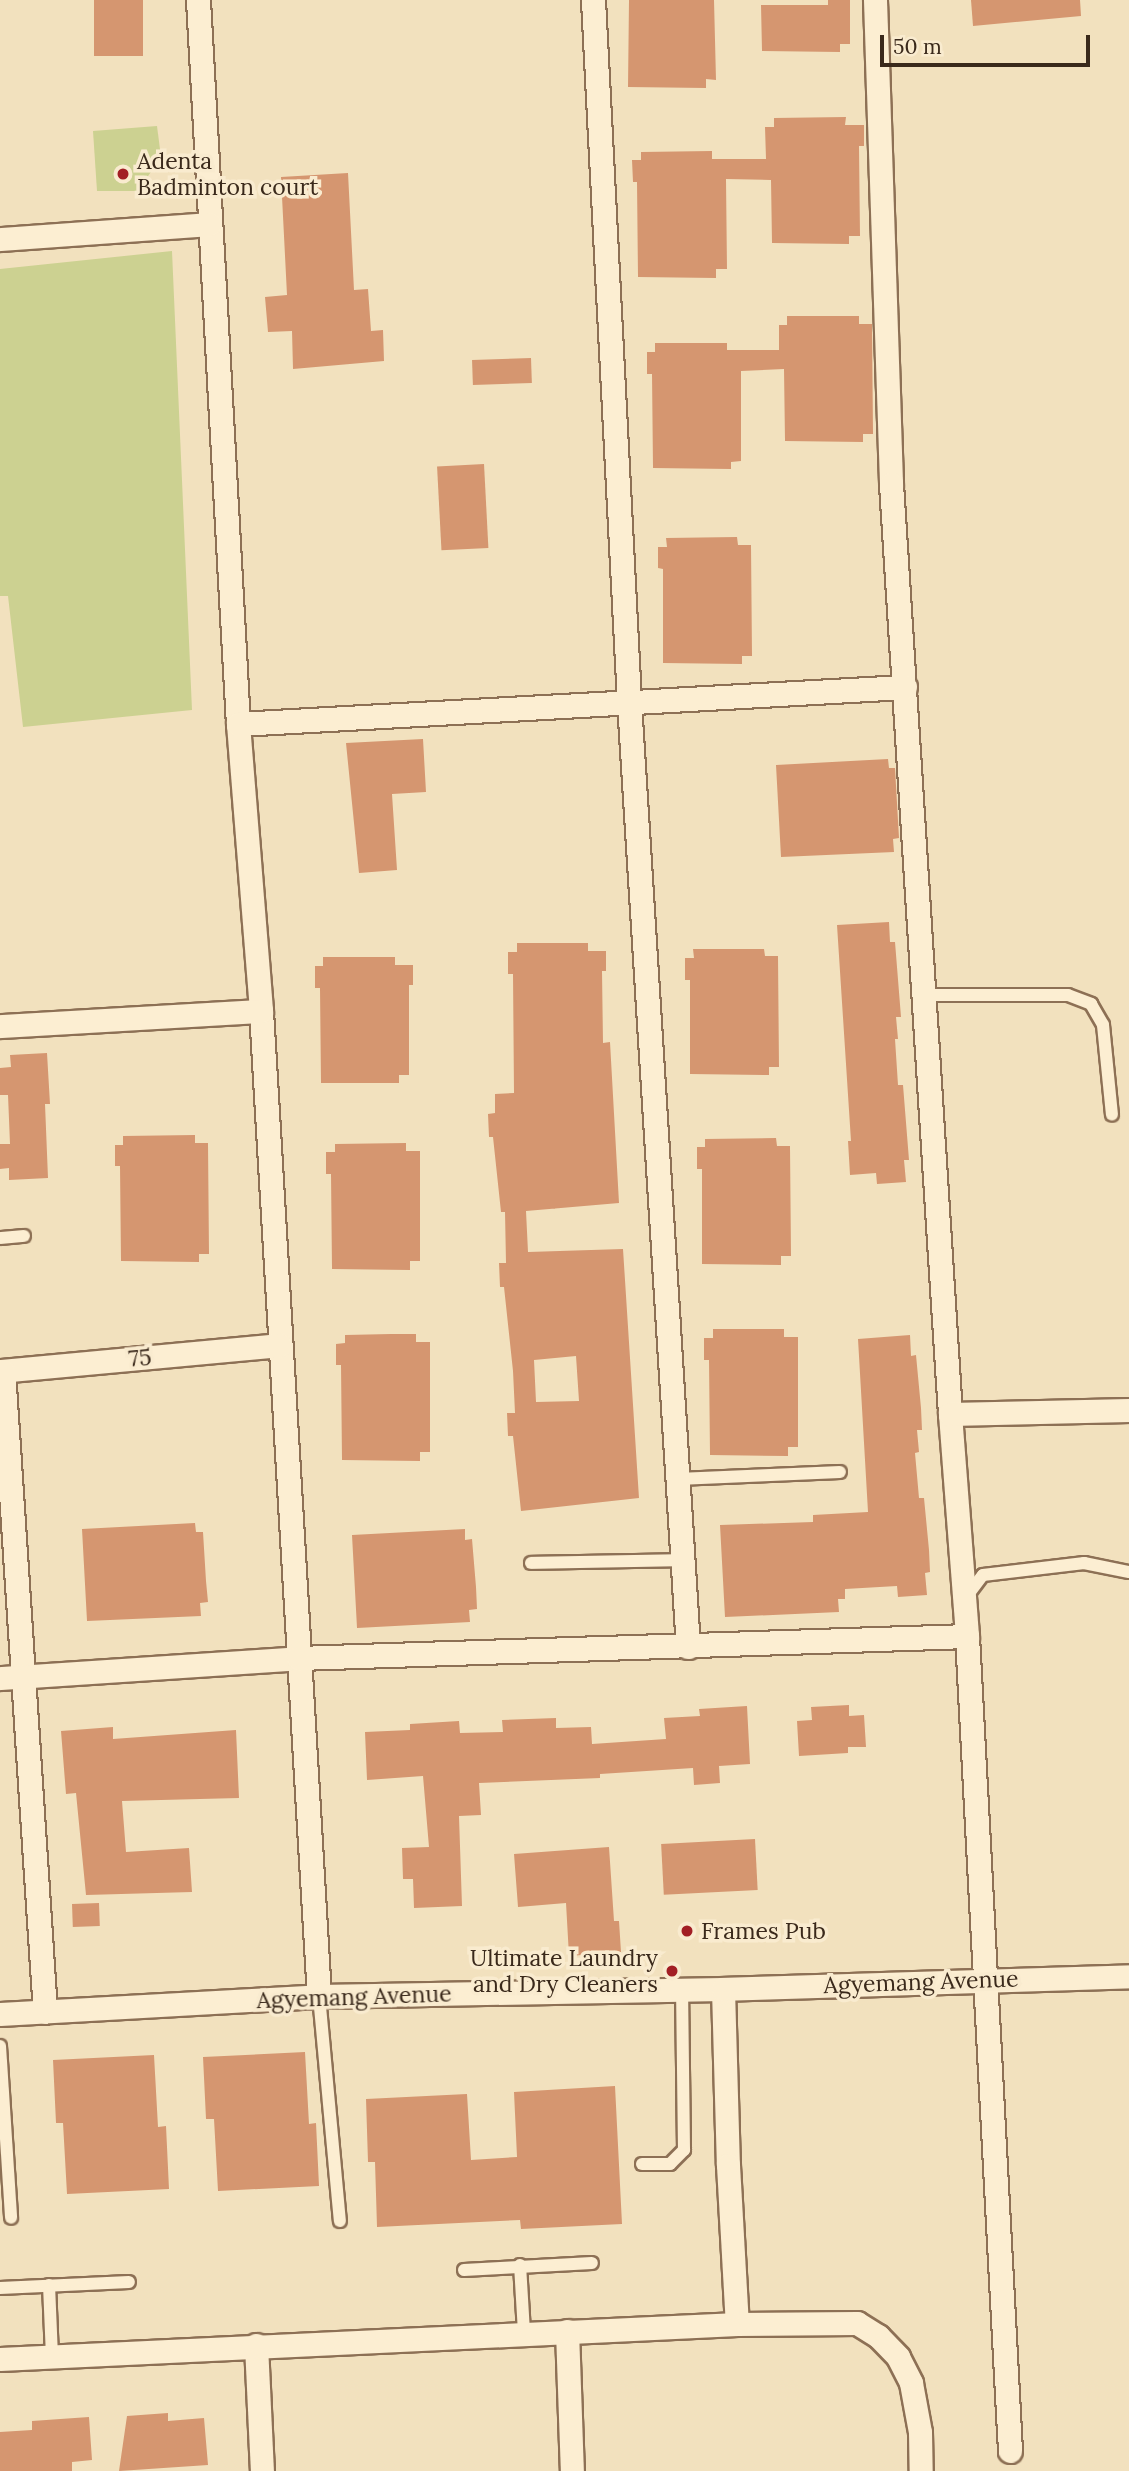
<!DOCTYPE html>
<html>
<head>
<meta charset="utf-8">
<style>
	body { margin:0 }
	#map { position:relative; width:1129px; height:2471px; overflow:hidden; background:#f2e1be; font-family:Lora,serif }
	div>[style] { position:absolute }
	.green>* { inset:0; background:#ccd191 }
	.building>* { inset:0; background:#d59670; transform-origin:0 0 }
	.roads { filter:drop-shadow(2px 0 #8d7055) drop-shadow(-2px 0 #8d7055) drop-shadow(0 2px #8d7055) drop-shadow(0 -2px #8d7055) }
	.lane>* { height:12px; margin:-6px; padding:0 6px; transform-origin:6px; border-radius:6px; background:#fceed2 }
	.street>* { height:23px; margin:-11.5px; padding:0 11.5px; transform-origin:11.5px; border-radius:11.5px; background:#fceed2 }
	.dots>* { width:19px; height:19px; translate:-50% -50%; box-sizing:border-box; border:4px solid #f9ebcf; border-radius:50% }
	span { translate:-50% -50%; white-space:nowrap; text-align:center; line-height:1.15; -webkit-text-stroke:7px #f9ebcf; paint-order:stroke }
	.poi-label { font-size:23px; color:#3a291b }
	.left { translate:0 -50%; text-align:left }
	.right { translate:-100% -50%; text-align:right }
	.street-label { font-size:23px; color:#3a291b }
	.scale { position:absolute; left:880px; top:35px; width:210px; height:32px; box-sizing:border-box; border:4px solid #3a291b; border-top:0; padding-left:9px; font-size:21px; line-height:24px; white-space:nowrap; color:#3a291b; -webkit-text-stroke:5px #f9ebcf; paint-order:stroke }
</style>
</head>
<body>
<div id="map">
	<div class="green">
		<div style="clip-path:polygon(157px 126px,161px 157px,138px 191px,97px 191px,93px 131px)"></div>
		<div style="clip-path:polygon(172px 251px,192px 710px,23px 727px,8px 596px,0 596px,0 269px)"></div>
	</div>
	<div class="building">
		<div style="left:94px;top:0;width:49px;height:56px"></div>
		<div style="clip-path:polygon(629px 0,714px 0,716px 80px,706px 79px,706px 88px,628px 87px)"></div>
		<div style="clip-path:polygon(828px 0,850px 0,850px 44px,840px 44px,840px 52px,762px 51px,761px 5px,828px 5px)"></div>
		<div style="clip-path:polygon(971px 0,1080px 0,1081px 16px,973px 26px)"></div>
		<div style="clip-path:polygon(846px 117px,845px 125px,864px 125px,864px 146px,859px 146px,860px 236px,849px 236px,849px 244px,772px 243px,771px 180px,726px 179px,727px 269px,716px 269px,716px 278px,638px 277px,637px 182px,633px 182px,632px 160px,641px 160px,641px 152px,712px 151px,712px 159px,766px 159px,765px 127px,774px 127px,774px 118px)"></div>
		<div style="clip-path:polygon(348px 173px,354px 290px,368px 289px,371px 331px,383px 330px,384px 361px,293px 369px,292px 331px,268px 332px,265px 297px,287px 295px,281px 177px)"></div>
		<div style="clip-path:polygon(787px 316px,859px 316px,859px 324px,872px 324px,873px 434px,863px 434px,863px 442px,785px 441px,784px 369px,741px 371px,741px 461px,731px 462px,731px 469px,653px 468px,652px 374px,647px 374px,647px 352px,655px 352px,655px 343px,727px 343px,727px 350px,779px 350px,779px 325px,787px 325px)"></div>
		<div style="left:531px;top:358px;width:25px;height:59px;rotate:88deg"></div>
		<div style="left:484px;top:464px;width:84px;height:47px;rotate:87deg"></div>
		<div style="clip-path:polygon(737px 537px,738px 545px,751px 545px,752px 656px,742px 656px,742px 664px,663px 663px,663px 569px,658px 568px,658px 547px,667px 547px,666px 538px)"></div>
		<div style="clip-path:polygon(423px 739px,426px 792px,392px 794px,397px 870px,359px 873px,346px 743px)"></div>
		<div style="clip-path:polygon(888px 759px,889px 768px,895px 768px,899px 838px,893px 839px,894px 852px,781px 857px,776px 765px)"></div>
		<div style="clip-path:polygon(889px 922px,890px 942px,895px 942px,901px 1017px,896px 1017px,898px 1039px,895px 1039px,898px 1085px,903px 1085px,909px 1160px,904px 1160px,906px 1182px,877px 1184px,876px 1173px,850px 1175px,848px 1141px,851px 1141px,837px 925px)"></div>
		<div style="clip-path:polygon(evenodd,517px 943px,588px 943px,588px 951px,606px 951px,606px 971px,602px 971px,603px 1043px,610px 1042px,619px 1203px,526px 1211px,528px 1252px,623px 1249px,639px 1498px,521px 1511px,513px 1436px,508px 1436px,507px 1413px,515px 1413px,513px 1371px,504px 1287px,500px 1287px,499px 1263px,506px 1263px,505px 1212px,501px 1212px,493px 1137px,489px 1137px,488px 1114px,495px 1113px,495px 1094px,514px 1093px,513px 974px,508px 974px,508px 952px,517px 952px,517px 943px,576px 1356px,579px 1401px,536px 1402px,534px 1360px,576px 1356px)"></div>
		<div style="clip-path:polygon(693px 949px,764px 949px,765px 956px,778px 956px,779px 1067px,769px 1067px,769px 1075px,690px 1074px,690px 980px,685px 980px,685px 958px,694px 958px)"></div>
		<div style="clip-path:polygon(323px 957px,395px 957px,395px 965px,413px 965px,413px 985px,409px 985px,409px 1075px,399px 1075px,399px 1083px,321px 1083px,320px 988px,315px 988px,315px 966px,323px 966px)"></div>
		<div style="clip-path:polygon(47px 1053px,50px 1104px,45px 1104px,48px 1178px,9px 1180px,9px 1168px,0 1169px,0 1144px,10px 1144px,8px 1095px,0 1095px,0 1068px,11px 1067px,10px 1055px)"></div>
		<div style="clip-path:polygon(195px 1135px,195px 1143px,208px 1143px,209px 1254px,199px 1254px,199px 1262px,121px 1261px,120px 1166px,115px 1166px,115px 1145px,123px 1145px,123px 1136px)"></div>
		<div style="clip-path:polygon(776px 1138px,777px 1146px,790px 1146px,791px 1256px,781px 1256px,781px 1265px,702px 1264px,702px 1169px,697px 1169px,697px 1147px,705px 1147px,705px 1139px)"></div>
		<div style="clip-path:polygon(406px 1143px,406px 1151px,420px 1151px,420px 1261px,410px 1261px,410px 1270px,332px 1269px,331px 1174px,326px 1174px,326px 1152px,335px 1152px,335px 1144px)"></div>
		<div style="clip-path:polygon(713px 1329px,784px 1329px,784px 1337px,798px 1337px,798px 1447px,788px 1447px,788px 1456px,710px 1455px,709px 1360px,704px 1360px,704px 1338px,713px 1338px)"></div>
		<div style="clip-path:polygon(391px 1334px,416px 1334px,416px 1342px,430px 1342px,430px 1452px,420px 1452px,420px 1461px,342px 1460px,341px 1365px,336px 1365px,336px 1344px,345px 1343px,345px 1335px)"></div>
		<div style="clip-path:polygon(910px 1335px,911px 1356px,916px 1355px,921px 1408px,922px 1430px,917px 1430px,919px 1452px,915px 1453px,919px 1498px,924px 1498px,929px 1550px,930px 1572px,925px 1573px,927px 1595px,898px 1597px,897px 1586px,845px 1589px,845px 1599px,838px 1599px,839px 1612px,725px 1617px,720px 1525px,813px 1522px,813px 1515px,868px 1512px,858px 1339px)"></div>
		<div style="clip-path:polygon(195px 1523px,196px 1532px,203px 1532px,206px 1581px,208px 1602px,200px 1603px,201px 1616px,87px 1621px,82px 1529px)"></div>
		<div style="clip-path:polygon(465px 1529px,465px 1540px,472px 1539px,476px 1587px,477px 1609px,469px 1610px,470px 1622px,357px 1628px,352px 1535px)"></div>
		<div style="clip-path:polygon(849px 1705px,849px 1716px,864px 1715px,866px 1747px,848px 1747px,848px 1753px,799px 1756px,797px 1721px,812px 1720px,811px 1707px)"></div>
		<div style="clip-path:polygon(747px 1706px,750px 1764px,719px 1766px,720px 1783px,694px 1785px,693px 1768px,600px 1774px,600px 1778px,479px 1783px,481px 1815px,459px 1816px,462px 1906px,414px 1908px,413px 1879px,403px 1879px,402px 1848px,429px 1847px,423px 1776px,367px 1780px,365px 1732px,410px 1730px,410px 1724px,459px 1721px,460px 1733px,503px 1732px,502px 1720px,556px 1718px,556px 1728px,591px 1727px,592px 1744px,666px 1739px,664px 1718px,700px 1716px,699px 1709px)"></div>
		<div style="clip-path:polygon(113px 1727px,113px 1739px,236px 1730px,239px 1798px,122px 1801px,126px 1852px,189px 1848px,192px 1892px,86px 1895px,76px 1793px,66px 1794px,61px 1731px)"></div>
		<div style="left:755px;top:1839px;width:51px;height:94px;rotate:87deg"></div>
		<div style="clip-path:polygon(609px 1847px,614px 1921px,619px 1921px,621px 1952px,569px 1956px,566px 1903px,518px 1907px,514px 1854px)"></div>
		<div style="left:99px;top:1903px;width:23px;height:27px;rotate:88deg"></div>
		<div style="clip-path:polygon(305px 2052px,309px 2124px,316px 2123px,319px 2186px,218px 2191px,214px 2119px,206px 2119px,203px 2057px)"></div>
		<div style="clip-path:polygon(154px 2055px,158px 2127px,166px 2126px,169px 2189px,67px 2194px,63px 2123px,56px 2123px,53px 2060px)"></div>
		<div style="clip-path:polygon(615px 2086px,622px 2224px,521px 2229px,520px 2220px,377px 2227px,375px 2162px,368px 2162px,366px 2099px,467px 2094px,471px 2160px,517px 2157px,514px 2092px)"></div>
		<div style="clip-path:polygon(168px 2413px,168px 2421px,204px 2418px,208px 2465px,119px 2471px,127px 2416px)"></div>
		<div style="clip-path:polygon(89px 2417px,92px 2460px,72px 2462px,72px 2471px,0 2471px,0 2432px,32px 2430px,32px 2421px)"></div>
	</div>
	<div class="roads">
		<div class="lane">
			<div style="left:924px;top:995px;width:144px"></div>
			<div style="left:1068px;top:995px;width:25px;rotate:21deg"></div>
			<div style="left:1091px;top:1004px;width:24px;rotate:60deg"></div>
			<div style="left:1103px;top:1025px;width:90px;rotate:84.3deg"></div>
			<div style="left:0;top:1238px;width:24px;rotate:-5deg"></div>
			<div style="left:678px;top:1479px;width:162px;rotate:-2.5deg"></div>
			<div style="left:531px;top:1563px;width:152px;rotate:-1.1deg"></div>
			<div style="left:964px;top:1600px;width:31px;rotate:-53deg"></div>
			<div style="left:983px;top:1575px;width:102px;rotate:-6.8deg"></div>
			<div style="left:1084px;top:1563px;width:46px;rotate:11.3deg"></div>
			<div style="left:319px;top:1996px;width:226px;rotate:84.7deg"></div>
			<div style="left:0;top:2046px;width:172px;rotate:86.3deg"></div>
			<div style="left:642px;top:2164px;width:28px"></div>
			<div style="left:670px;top:2164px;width:20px;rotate:-45deg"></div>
			<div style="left:684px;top:2150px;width:160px;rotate:-90.7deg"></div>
			<div style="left:520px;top:2265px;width:68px;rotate:86.6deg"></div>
			<div style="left:464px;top:2270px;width:128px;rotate:-3.1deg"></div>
			<div style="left:49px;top:2285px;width:71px;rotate:87.6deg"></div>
			<div style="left:0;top:2288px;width:129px;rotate:-2.7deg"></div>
		</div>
		<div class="street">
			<div style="left:198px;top:0;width:725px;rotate:86.84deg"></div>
			<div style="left:238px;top:724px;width:288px;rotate:85.4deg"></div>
			<div style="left:261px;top:1011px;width:987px;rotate:86.63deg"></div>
			<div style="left:593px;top:0;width:703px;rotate:87.06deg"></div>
			<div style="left:629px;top:702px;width:947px;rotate:86.43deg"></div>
			<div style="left:875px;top:0;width:484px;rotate:88.1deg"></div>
			<div style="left:891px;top:484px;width:932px;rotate:86.37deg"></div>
			<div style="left:950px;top:1414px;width:223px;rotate:85.6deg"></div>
			<div style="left:967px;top:1636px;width:816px;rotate:86.98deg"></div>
			<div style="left:0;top:239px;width:210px;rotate:-4.1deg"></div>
			<div style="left:238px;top:724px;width:668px;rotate:-3.18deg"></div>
			<div style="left:0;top:1026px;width:261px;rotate:-3.3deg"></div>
			<div style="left:0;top:1371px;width:281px;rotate:-5.3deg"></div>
			<div style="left:3px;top:1371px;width:642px;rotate:86.25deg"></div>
			<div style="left:950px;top:1414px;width:179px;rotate:-1.3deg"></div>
			<div style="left:0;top:1678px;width:299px;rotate:-3.8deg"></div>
			<div style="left:298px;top:1658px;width:669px;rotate:-1.88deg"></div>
			<div style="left:723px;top:1989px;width:176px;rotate:88.4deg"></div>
			<div style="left:728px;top:2165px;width:159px;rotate:86.8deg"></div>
			<div style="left:0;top:2014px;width:320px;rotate:-3.2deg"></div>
			<div style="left:319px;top:1996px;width:404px;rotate:-1deg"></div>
			<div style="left:723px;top:1989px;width:406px;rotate:-1.8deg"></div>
			<div style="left:567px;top:2331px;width:140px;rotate:88deg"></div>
			<div style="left:256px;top:2345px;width:126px;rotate:87.3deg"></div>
			<div style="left:0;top:2359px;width:738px;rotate:-2.72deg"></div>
			<div style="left:737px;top:2324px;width:120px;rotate:-0.5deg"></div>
			<div style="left:857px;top:2323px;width:25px;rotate:32deg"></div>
			<div style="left:878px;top:2336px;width:29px;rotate:46deg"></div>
			<div style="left:898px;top:2357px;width:29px;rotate:63deg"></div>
			<div style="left:911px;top:2383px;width:50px;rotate:79.6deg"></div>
			<div style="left:920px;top:2432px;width:39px;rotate:89deg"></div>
		</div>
	</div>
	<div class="dots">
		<div style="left:123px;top:174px;background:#a21e24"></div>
		<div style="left:687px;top:1931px;background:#a21e24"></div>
		<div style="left:672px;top:1971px;background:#a21e24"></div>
	</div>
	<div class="poi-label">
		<span class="left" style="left:137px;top:174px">Adenta<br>Badminton court</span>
		<span class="left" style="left:701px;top:1931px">Frames Pub</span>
		<span class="right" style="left:658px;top:1971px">Ultimate Laundry<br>and Dry Cleaners</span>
	</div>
	<div class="street-label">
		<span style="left:140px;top:1358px;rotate:-5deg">75</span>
		<span style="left:921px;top:1982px;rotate:-2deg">Agyemang Avenue</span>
		<span style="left:354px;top:1997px;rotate:-2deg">Agyemang Avenue</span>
	</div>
	<div class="scale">50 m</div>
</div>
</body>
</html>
